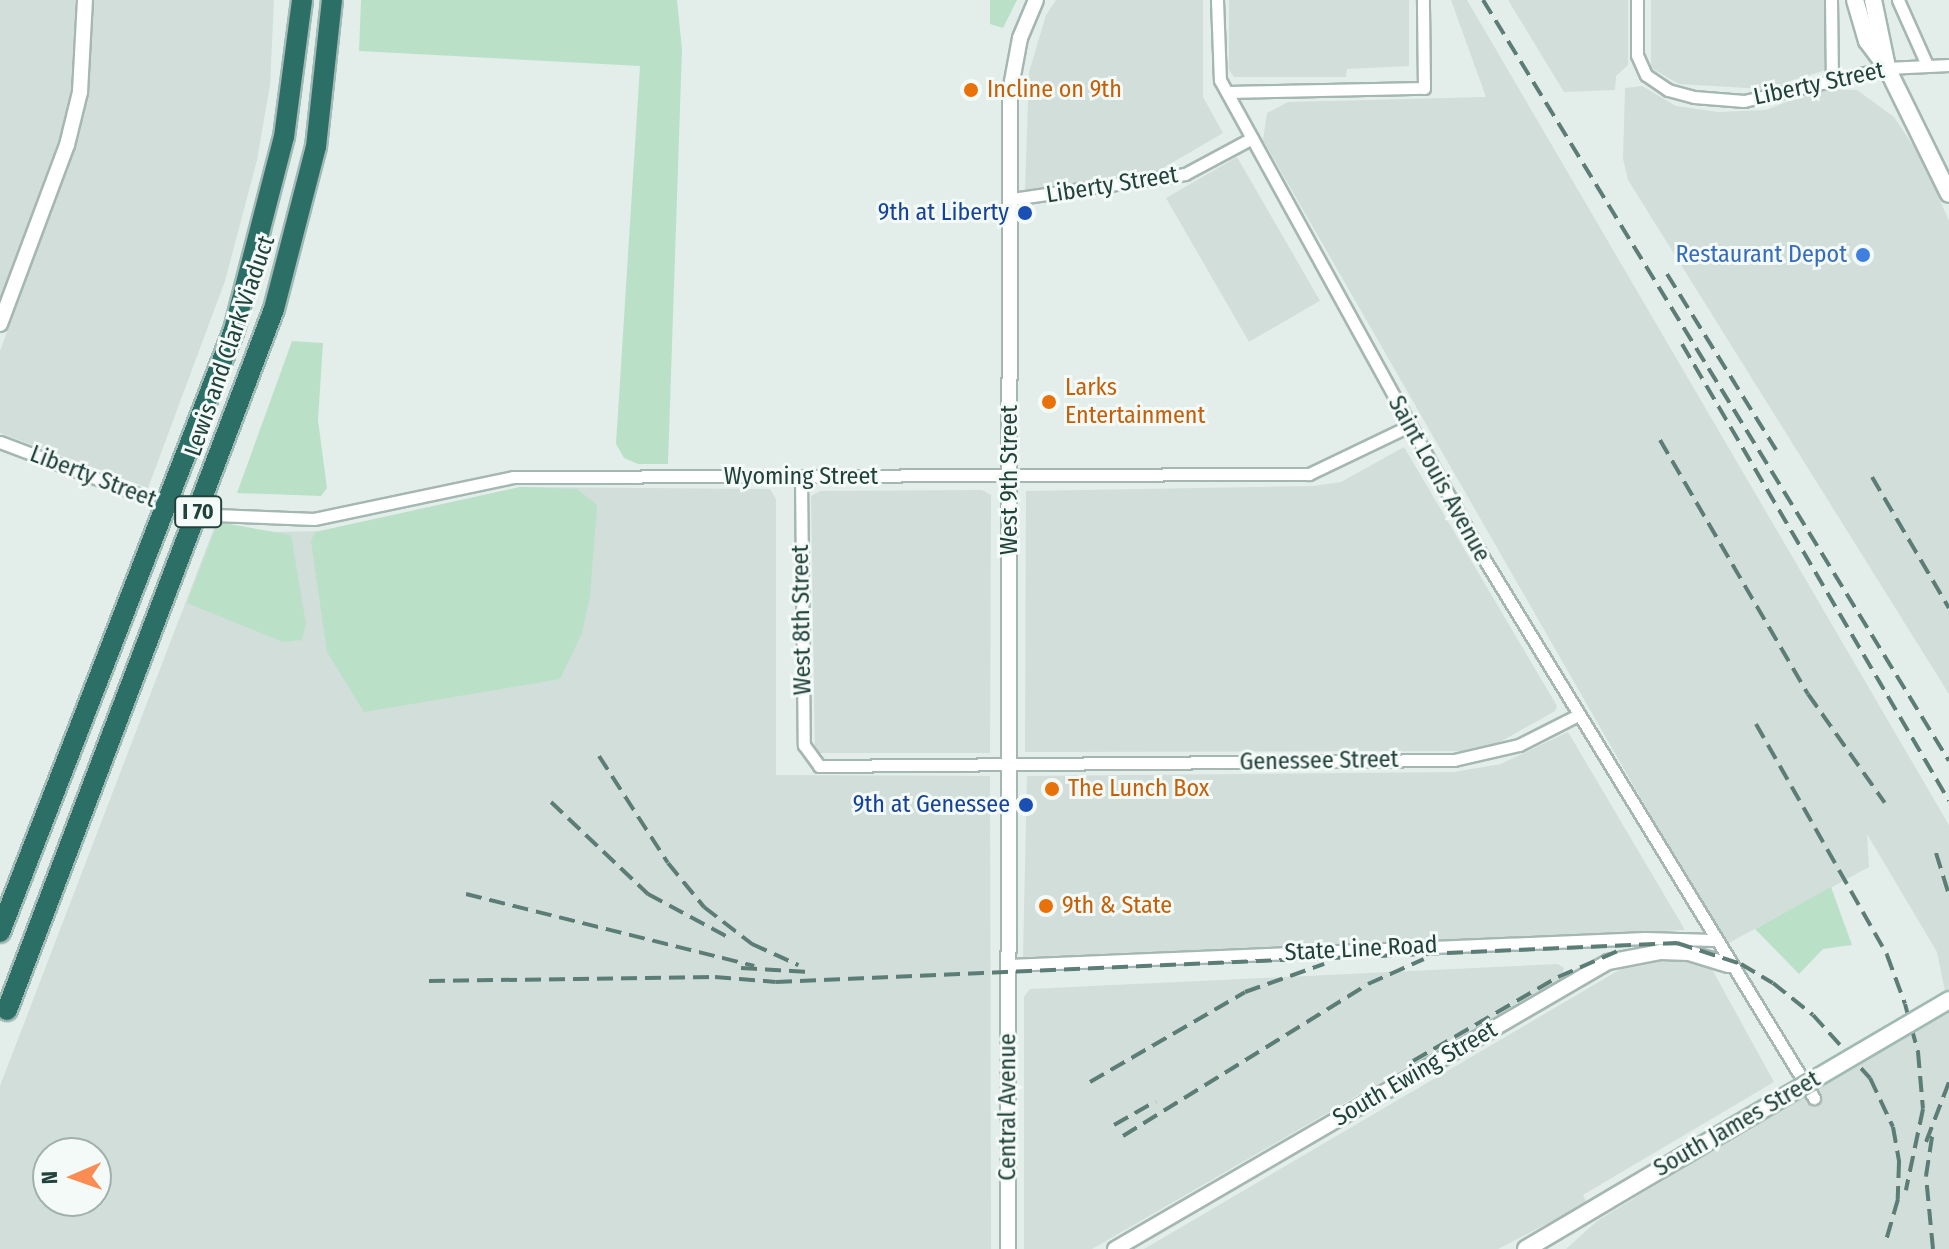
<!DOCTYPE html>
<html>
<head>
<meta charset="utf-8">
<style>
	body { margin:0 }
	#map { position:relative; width:1949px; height:1249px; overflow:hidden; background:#e3eeea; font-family:"Fira Sans Condensed",sans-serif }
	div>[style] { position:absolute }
	.built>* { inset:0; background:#d1ded9; transform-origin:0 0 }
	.green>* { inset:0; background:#bbe0c8 }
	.roads { filter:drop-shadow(2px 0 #a5b7b2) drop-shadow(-2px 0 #a5b7b2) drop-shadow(0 2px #a5b7b2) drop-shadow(0 -2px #a5b7b2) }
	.minor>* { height:11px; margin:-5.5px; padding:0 5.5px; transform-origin:5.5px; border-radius:5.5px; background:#fff }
	.tertiary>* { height:14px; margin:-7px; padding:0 7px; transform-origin:7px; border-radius:7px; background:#fff }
	.secondary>* { height:16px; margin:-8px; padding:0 8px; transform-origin:8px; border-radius:8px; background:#fff }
	.rail>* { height:4px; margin-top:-2px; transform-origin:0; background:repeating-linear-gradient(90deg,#5c7c76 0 16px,transparent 0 24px) }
	.bridges { filter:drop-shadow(2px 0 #a1bab3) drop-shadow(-2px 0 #a1bab3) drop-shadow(0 2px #a1bab3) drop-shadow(0 -2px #a1bab3) }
	.secondary-bridge>* { height:16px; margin:-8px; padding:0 8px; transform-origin:8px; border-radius:8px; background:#fff }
	.motorway-bridge>* { height:20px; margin:-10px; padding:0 10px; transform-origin:10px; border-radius:10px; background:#2b6f67 }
	.dots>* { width:22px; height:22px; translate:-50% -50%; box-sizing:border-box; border:4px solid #f4faf7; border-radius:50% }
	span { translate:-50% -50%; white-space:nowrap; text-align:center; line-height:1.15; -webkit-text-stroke:6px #f4faf7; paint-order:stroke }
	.shield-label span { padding:2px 6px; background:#f4faf7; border:2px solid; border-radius:6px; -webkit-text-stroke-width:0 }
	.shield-label { font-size:22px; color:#21413b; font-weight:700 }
	.street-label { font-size:24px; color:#21413b }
	.food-label { font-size:24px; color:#c56008 }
	.left { translate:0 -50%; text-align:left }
	.transit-label { font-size:24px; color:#164399 }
	.right { translate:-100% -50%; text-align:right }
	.shop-label { font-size:24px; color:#366cbe }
	.north { position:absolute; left:32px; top:1137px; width:80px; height:80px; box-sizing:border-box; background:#f4faf7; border:2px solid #a0b0ac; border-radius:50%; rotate:268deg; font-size:22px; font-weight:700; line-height:32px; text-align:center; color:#21413b }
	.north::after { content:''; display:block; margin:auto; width:28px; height:36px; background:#fa8c54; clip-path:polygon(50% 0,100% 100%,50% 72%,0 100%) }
</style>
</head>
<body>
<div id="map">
	<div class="built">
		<div style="clip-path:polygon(0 0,75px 0,75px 69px,65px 122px,0 299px)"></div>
		<div style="clip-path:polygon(92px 0,274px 0,270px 85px,257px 160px,225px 281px,148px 488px,0 433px,0 351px,78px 139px,89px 84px)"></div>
		<div style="clip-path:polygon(1056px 0,1203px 0,1203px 97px,1223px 133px,1158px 171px,1051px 192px,1025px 191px,1029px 72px,1046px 15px)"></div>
		<div style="clip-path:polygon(1229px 0,1409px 0,1409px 66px,1347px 69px,1346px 77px,1234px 77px,1229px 70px)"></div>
		<div style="clip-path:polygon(1451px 0,1467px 0,1949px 825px,1949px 1249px,1566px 1249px,1597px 1221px,1948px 1006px,1937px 952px,1867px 834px,1869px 867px,1725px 945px,1263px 140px,1267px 113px,1288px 102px,1486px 97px)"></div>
		<div style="clip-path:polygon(1508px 0,1628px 0,1628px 65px,1616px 76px,1615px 90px,1564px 92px)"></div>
		<div style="clip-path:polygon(1651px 0,1826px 0,1826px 70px,1764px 89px,1679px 84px,1651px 68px)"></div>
		<div style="clip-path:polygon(1642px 86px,1676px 106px,1718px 112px,1766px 110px,1820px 89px,1857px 90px,1894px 117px,1922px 159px,1949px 221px,1949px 694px,1628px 180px,1623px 159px,1625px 88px)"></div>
		<div style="left:1237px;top:157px;width:166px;height:82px;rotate:60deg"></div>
		<div style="clip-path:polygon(1404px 447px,1557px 706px,1555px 711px,1493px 746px,1472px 751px,1025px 752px,1026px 491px,1313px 486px,1341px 482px)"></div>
		<div style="clip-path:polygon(evenodd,520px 487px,770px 489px,776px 499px,776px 775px,990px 776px,991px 1249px,0 1249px,0 1086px,216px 523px,274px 532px,322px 531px,520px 487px,48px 1153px,96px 1153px,96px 1201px,48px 1201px,48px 1153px)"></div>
		<div style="clip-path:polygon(982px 490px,991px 495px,990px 753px,815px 753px,811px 496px,820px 491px)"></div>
		<div style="clip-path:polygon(1568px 732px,1685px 930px,1023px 957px,1027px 776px,1454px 772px,1501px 764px)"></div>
		<div style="clip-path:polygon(1699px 958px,1708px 962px,1774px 1082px,1583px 1195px,1587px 1203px,1498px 1249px,1144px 1249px,1633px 962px)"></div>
		<div style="clip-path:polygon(1558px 964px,1564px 968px,1561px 978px,1092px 1249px,1024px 1249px,1024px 997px,1030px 989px)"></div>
	</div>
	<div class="green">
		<div style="clip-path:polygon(361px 0,677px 0,682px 49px,668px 464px,638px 464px,624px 458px,616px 444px,640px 66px,359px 51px)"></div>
		<div style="clip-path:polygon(990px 0,1017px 0,1003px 28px,990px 24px)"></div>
		<div style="clip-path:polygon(292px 341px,323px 343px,318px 420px,327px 488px,321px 496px,237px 493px)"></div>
		<div style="clip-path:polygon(520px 487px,577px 489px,597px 505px,590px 596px,582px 633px,560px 679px,364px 712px,327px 652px,311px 541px,315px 532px)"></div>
		<div style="clip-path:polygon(218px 522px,291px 535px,306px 624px,302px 640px,283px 642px,187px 603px)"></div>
		<div style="clip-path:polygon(1831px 887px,1852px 945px,1823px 949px,1799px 974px,1755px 929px)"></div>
	</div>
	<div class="roads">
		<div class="minor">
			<div style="left:1217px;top:0;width:80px;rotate:87.9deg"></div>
			<div style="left:1220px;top:80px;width:541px;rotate:61.16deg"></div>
			<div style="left:1481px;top:554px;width:638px;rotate:58.53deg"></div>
			<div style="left:1637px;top:0;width:55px;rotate:90deg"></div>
			<div style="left:1637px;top:55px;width:22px;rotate:66deg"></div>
			<div style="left:1646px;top:75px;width:27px;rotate:34deg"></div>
			<div style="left:1668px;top:90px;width:27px;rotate:15deg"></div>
			<div style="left:1694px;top:97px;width:50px;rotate:4.6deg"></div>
			<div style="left:1744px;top:101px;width:147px;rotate:-13deg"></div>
			<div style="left:1887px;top:68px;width:62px;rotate:-2.8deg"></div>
			<div style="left:1831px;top:0;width:78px;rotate:89.3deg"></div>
			<div style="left:1898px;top:0;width:71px;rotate:66deg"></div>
			<div style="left:1227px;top:92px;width:197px;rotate:-1.2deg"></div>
			<div style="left:1424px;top:88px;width:88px;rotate:-90.7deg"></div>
			<div style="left:1012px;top:199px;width:175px;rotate:-8.2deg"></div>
			<div style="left:1185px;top:174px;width:76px;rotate:-28.2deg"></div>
			<div style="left:0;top:442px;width:175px;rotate:20.7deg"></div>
			<div style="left:164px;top:504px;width:52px;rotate:12.2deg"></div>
			<div style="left:215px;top:515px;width:99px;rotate:2.3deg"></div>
			<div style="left:314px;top:519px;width:203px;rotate:-11.9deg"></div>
			<div style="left:513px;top:477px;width:796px;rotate:-0.22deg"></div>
			<div style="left:1309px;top:474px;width:111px;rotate:-25.6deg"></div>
			<div style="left:801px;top:477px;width:268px;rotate:89.4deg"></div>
			<div style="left:804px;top:745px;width:26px;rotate:54deg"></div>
			<div style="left:819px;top:766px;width:635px;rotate:-0.54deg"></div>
			<div style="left:1454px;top:760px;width:67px;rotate:-13deg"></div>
			<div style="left:1519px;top:745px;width:66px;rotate:-27deg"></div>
			<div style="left:1009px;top:965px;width:637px;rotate:-2.43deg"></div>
			<div style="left:1645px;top:938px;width:68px;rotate:1.7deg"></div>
		</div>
		<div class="tertiary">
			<div style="left:0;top:324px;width:191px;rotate:-69.5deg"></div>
			<div style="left:67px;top:145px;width:55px;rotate:-76.2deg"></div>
			<div style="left:80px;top:92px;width:92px;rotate:-86.9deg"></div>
			<div style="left:1008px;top:1249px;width:1157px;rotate:-89.9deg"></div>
			<div style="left:1010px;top:92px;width:55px;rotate:-79.5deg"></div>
			<div style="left:1020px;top:38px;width:41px;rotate:-67.2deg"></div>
			<div style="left:1115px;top:1249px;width:570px;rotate:-30.21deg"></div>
			<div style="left:1608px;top:962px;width:54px;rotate:-10.7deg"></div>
			<div style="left:1661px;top:952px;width:28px;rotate:2deg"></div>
			<div style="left:1689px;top:953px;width:41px;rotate:17.1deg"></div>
		</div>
		<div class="secondary">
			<div style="left:1855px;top:0;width:43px;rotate:73.7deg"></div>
			<div style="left:1867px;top:41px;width:34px;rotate:53deg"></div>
			<div style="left:1887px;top:68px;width:140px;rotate:63.8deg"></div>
			<div style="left:1873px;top:0;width:68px;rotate:78.2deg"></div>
			<div style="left:1526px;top:1249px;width:185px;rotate:-30.6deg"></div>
		</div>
	</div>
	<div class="rail">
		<div style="left:1483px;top:0;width:892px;rotate:58.52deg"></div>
		<div style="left:1667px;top:274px;width:207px;rotate:58.2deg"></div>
		<div style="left:1682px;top:344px;width:529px;rotate:59.7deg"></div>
		<div style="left:1660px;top:440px;width:294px;rotate:59.8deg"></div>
		<div style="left:1808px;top:694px;width:133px;rotate:54.8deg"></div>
		<div style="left:1872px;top:477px;width:152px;rotate:59.6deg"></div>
		<div style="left:1756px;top:724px;width:266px;rotate:60.4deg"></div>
		<div style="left:1887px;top:955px;width:52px;rotate:69.8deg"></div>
		<div style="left:1905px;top:1004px;width:50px;rotate:74.8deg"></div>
		<div style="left:1918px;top:1052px;width:57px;rotate:85deg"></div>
		<div style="left:1923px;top:1109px;width:83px;rotate:101.9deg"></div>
		<div style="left:599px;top:756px;width:127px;rotate:57.2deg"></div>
		<div style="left:668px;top:863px;width:57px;rotate:50.7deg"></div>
		<div style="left:704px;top:907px;width:61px;rotate:37.6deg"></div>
		<div style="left:752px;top:944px;width:51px;rotate:24.5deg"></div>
		<div style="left:551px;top:802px;width:134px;rotate:43.5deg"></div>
		<div style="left:648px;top:894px;width:89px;rotate:28.3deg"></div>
		<div style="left:1936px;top:853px;width:44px;rotate:72.8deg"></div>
		<div style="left:466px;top:894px;width:297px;rotate:14deg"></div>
		<div style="left:741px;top:968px;width:68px;rotate:3.4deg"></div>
		<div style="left:429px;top:981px;width:286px;rotate:-0.8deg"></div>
		<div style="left:715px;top:977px;width:61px;rotate:4.7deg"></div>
		<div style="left:776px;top:982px;width:902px;rotate:-2.48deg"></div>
		<div style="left:1677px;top:943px;width:67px;rotate:18.2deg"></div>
		<div style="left:1741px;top:964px;width:37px;rotate:31deg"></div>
		<div style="left:1773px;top:983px;width:51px;rotate:38.7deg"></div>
		<div style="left:1813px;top:1015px;width:85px;rotate:47.9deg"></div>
		<div style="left:1870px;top:1078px;width:54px;rotate:64.9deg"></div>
		<div style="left:1893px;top:1127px;width:36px;rotate:80deg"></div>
		<div style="left:1899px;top:1162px;width:37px;rotate:92deg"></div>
		<div style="left:1898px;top:1199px;width:47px;rotate:106.1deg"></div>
		<div style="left:1413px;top:1061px;width:168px;rotate:-30.1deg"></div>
		<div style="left:1558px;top:977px;width:68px;rotate:-23.5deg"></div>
		<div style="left:1090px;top:1082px;width:179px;rotate:-30.1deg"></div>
		<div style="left:1245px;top:992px;width:84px;rotate:-19.5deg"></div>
		<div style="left:1114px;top:1125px;width:48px;rotate:-29.7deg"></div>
		<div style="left:1123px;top:1136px;width:288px;rotate:-31.8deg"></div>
		<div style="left:1368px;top:984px;width:61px;rotate:-24.1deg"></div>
		<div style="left:1926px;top:1142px;width:64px;rotate:-69deg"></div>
		<div style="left:1933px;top:1249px;width:73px;rotate:-95.5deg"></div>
		<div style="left:1926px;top:1176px;width:46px;rotate:-81.2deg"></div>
	</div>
	<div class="bridges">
		<div class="secondary-bridge">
			<div style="left:1685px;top:1155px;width:306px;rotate:-30.4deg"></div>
		</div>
		<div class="motorway-bridge">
			<div style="left:0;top:932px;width:646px;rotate:-68.76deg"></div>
			<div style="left:234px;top:330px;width:199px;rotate:-75.5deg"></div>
			<div style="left:284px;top:137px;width:138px;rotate:-82.5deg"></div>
			<div style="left:7px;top:1010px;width:750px;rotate:-69.15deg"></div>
			<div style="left:274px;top:309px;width:167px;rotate:-75.5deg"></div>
			<div style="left:316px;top:147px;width:148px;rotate:-83.8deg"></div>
		</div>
	</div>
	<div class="dots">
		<div style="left:971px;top:90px;background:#e8710a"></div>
		<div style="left:1025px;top:213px;background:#1a4fb4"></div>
		<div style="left:1863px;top:255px;background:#3f7fe0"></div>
		<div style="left:1049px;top:402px;background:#e8710a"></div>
		<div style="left:1052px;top:789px;background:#e8710a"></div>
		<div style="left:1026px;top:805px;background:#1a4fb4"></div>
		<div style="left:1046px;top:906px;background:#e8710a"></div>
	</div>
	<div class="shield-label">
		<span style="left:198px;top:512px">I 70</span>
	</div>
	<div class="street-label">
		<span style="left:1819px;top:84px;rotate:-12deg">Liberty Street</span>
		<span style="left:1112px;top:185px;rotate:-9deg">Liberty Street</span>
		<span style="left:230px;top:346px;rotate:-71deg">Lewis and Clark Viaduct</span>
		<span style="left:93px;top:477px;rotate:21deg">Liberty Street</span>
		<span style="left:801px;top:477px">Wyoming Street</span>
		<span style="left:1439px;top:479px;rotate:61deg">Saint Louis Avenue</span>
		<span style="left:1010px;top:480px;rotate:-90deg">West 9th Street</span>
		<span style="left:802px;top:620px;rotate:-91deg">West 8th Street</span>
		<span style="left:1319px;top:761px;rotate:-1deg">Genessee Street</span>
		<span style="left:1361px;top:949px;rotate:-3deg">State Line Road</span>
		<span style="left:1415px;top:1074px;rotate:-30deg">South Ewing Street</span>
		<span style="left:1008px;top:1107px;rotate:-90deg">Central Avenue</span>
		<span style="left:1737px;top:1124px;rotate:-30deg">South James Street</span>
	</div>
	<div class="food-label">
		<span class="left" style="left:987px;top:90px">Incline on 9th</span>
		<span class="left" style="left:1065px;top:402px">Larks<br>Entertainment</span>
		<span class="left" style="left:1068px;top:789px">The Lunch Box</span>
		<span class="left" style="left:1062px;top:906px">9th &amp; State</span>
	</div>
	<div class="transit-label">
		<span class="right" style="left:1009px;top:213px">9th at Liberty</span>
		<span class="right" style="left:1010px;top:805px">9th at Genessee</span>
	</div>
	<div class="shop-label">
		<span class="right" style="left:1847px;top:255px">Restaurant Depot</span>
	</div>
	<div class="north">N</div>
</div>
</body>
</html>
